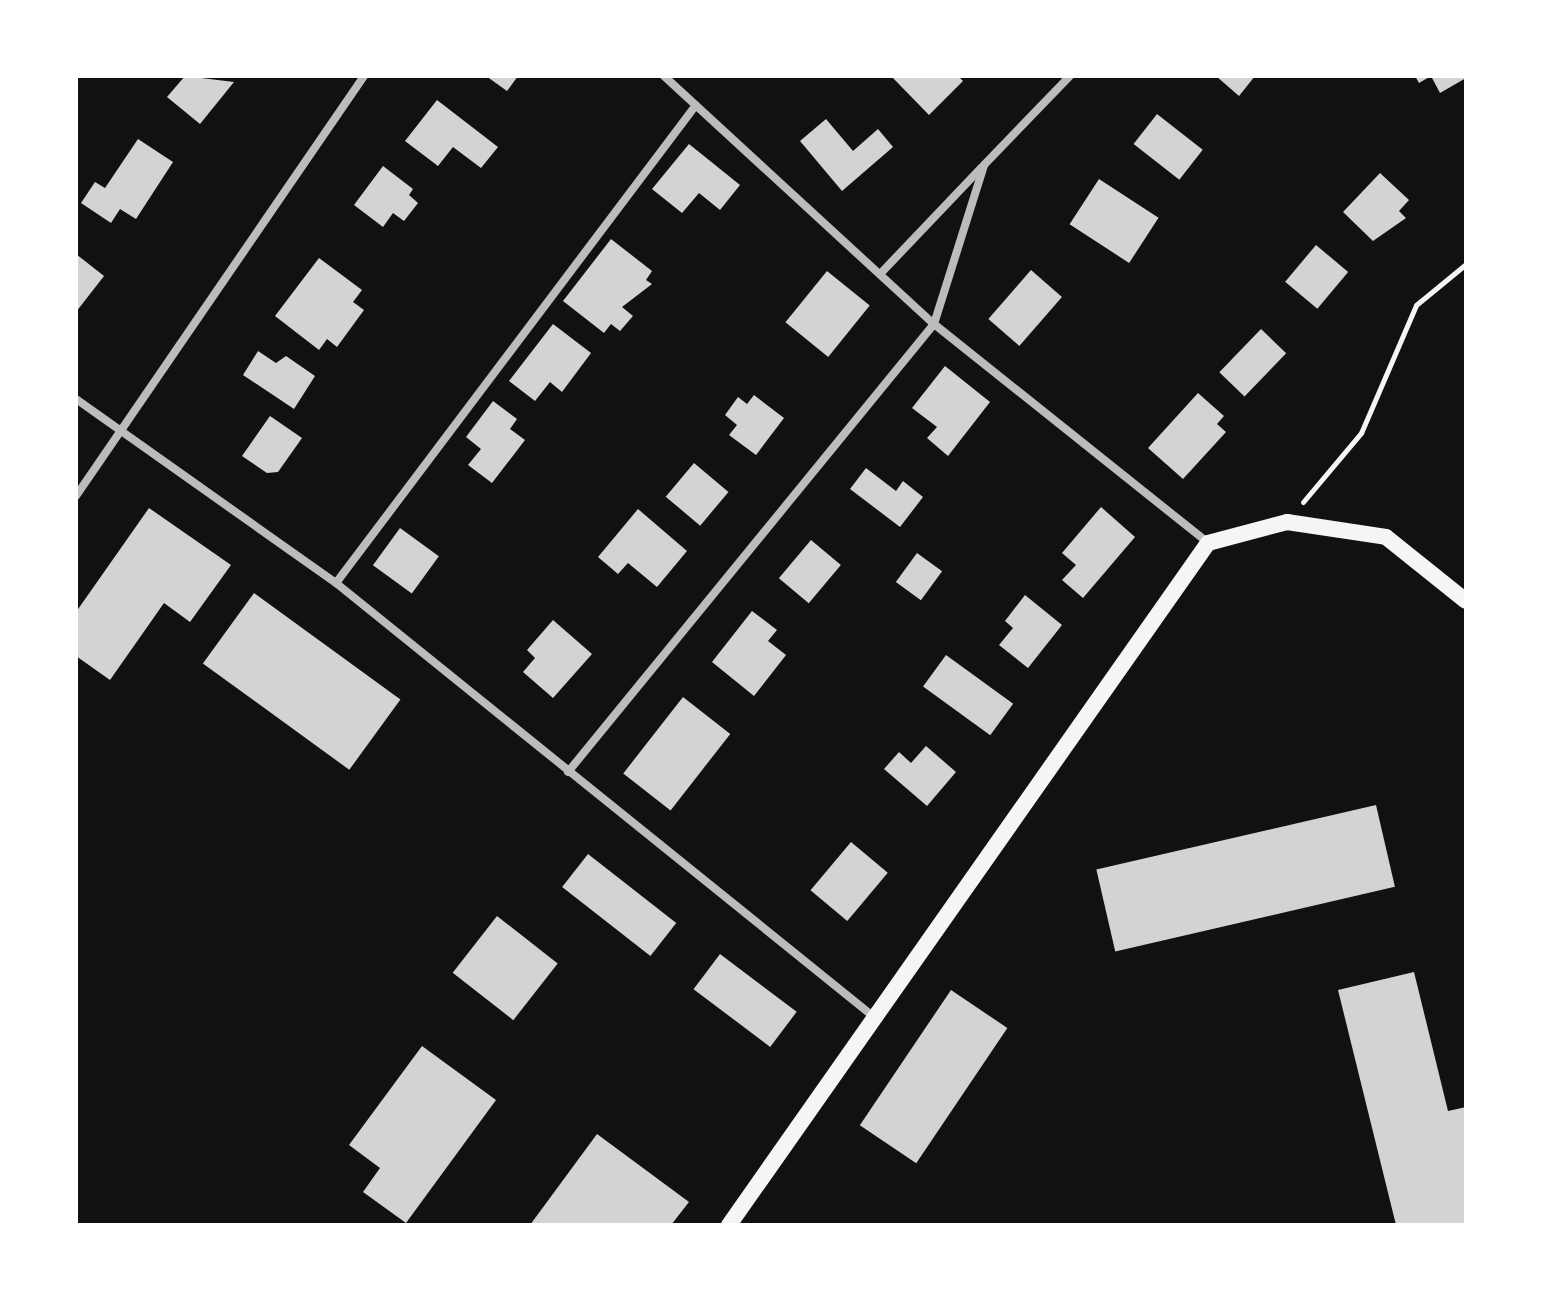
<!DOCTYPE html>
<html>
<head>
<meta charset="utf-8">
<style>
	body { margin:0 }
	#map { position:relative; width:1542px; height:1301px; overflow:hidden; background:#111; font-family:Inter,sans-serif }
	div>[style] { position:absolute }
	.building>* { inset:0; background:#d3d3d3; transform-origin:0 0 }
	.path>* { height:5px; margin:-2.5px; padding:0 2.5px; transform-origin:2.5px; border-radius:2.5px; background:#f5f5f5 }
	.minor>* { height:8px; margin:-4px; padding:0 4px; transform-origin:4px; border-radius:4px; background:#bcbcbc }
	.secondary>* { height:16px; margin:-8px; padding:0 8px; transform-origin:8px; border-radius:8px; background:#f5f5f5 }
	span { translate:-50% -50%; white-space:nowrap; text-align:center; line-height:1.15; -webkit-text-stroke:7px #fff; paint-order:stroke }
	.frame { position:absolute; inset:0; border:78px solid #fff; pointer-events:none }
</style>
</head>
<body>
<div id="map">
	<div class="building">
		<div style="clip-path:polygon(185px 76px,234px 82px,200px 124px,167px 97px)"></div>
		<div style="clip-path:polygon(486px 76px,518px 76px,507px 91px)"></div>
		<div style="clip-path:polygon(891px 76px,958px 76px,963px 81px,929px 115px)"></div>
		<div style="clip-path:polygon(1216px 76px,1255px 76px,1239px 96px)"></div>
		<div style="clip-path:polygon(1415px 76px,1466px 76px,1466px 78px,1440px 93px,1431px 76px,1419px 83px)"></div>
		<div style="clip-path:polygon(437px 100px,498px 147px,481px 168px,453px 147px,438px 166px,405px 141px)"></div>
		<div style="left:1157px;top:114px;width:58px;height:38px;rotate:38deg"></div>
		<div style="clip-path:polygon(826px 119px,853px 151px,878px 129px,893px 147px,842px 191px,800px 141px)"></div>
		<div style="clip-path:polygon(138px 139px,173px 162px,136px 219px,120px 209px,111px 223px,81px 203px,95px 182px,105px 188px)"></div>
		<div style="clip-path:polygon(689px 144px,740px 185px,720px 210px,699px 193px,682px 213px,652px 189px)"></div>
		<div style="clip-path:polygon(383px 166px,413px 189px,409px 195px,418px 203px,404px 221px,393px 213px,383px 227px,354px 205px)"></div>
		<div style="clip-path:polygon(1380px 173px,1409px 200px,1399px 211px,1406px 218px,1373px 241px,1343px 212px)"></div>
		<div style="left:1099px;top:179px;width:71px;height:54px;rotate:33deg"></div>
		<div style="clip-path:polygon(611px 239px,652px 271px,646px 280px,652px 284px,622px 307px,633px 316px,620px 331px,611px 324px,604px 333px,563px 301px)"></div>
		<div style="left:1316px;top:245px;width:42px;height:48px;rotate:40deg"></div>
		<div style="clip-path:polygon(76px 254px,104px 276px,76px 312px)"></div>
		<div style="clip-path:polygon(319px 258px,362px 290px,353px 302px,364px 310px,337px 347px,327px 339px,319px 350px,275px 316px)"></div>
		<div style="left:1031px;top:270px;width:41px;height:65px;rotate:41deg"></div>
		<div style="left:827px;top:271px;width:55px;height:66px;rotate:39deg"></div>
		<div style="clip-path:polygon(553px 324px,591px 353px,562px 392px,550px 382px,535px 401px,509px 381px)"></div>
		<div style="left:1261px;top:329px;width:35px;height:60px;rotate:44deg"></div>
		<div style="clip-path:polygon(258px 351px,276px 363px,286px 356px,315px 376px,294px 409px,243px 375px)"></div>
		<div style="clip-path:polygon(945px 366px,990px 402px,948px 456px,927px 438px,937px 427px,912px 408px)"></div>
		<div style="clip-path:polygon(1198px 393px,1224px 416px,1217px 424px,1226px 432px,1183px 479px,1148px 448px)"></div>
		<div style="clip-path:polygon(754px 395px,784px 418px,756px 455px,729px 435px,737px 425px,725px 415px,738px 397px,747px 404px)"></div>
		<div style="clip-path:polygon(493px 401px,517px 419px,510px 429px,525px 440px,492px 483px,468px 465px,481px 449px,466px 437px)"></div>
		<div style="clip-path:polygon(270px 416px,302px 438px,278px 472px,267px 473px,242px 456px)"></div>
		<div style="left:694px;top:463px;width:45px;height:44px;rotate:40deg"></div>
		<div style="clip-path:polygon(866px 468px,896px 491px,903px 481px,923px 497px,900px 527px,850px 489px)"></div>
		<div style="clip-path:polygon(1101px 507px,1135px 537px,1083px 598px,1062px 580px,1076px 565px,1062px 553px)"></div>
		<div style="clip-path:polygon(149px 508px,231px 565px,190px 622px,164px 603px,110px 680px,76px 656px,76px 612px)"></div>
		<div style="clip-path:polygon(638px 509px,687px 551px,657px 587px,628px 563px,618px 574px,598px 557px)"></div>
		<div style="left:400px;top:528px;width:48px;height:46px;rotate:36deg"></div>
		<div style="left:811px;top:540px;width:39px;height:50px;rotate:40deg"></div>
		<div style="left:917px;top:553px;width:31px;height:36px;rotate:36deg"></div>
		<div style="left:254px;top:593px;width:181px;height:87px;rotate:36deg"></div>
		<div style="clip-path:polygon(1025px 595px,1062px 625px,1028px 668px,999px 645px,1013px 628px,1005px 621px)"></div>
		<div style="clip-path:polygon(752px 611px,777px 630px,768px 641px,786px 655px,754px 696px,712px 662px)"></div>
		<div style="clip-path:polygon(553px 620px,592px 654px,553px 698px,523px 672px,535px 658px,527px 650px)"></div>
		<div style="left:946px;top:655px;width:83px;height:39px;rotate:36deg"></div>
		<div style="left:683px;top:697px;width:60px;height:97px;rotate:38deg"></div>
		<div style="clip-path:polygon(926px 746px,956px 772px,927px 806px,884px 769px,899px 752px,911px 763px)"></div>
		<div style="left:1376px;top:805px;width:84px;height:287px;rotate:77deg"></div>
		<div style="left:851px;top:842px;width:48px;height:63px;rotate:40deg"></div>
		<div style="left:588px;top:854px;width:112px;height:42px;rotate:38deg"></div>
		<div style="left:497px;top:916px;width:77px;height:72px;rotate:38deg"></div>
		<div style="left:720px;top:954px;width:96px;height:44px;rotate:37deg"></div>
		<div style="clip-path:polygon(1414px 972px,1448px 1111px,1466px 1107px,1466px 1225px,1396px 1225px,1338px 990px)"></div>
		<div style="left:951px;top:990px;width:68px;height:163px;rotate:34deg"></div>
		<div style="clip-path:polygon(422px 1046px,496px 1100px,406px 1223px,363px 1192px,380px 1168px,349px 1145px)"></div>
		<div style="clip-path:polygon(597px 1134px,689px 1202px,671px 1225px,530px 1225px)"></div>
	</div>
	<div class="path">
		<div style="left:1303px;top:502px;width:90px;rotate:-50deg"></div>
		<div style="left:1361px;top:433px;width:139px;rotate:-66.7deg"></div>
		<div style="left:1416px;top:305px;width:65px;rotate:-39.4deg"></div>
	</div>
	<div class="minor">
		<div style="left:664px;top:76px;width:367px;rotate:42.6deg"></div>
		<div style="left:934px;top:324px;width:351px;rotate:38.6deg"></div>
		<div style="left:882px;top:272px;width:144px;rotate:-46.4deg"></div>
		<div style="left:76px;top:399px;width:319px;rotate:35.3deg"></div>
		<div style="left:336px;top:583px;width:691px;rotate:38.89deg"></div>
		<div style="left:76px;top:496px;width:509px;rotate:-55.56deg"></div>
		<div style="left:336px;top:583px;width:598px;rotate:-53.02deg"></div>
		<div style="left:568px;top:772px;width:578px;rotate:-50.75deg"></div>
		<div style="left:934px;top:324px;width:167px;rotate:-72.5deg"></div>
		<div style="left:984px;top:165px;width:124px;rotate:-46deg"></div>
	</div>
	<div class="secondary">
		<div style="left:729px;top:1225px;width:833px;rotate:-54.92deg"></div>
		<div style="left:1208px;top:543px;width:82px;rotate:-14.9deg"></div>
		<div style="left:1287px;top:522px;width:100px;rotate:8.6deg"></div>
		<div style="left:1386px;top:537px;width:102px;rotate:38.7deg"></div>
	</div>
	<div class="frame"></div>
</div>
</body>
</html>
